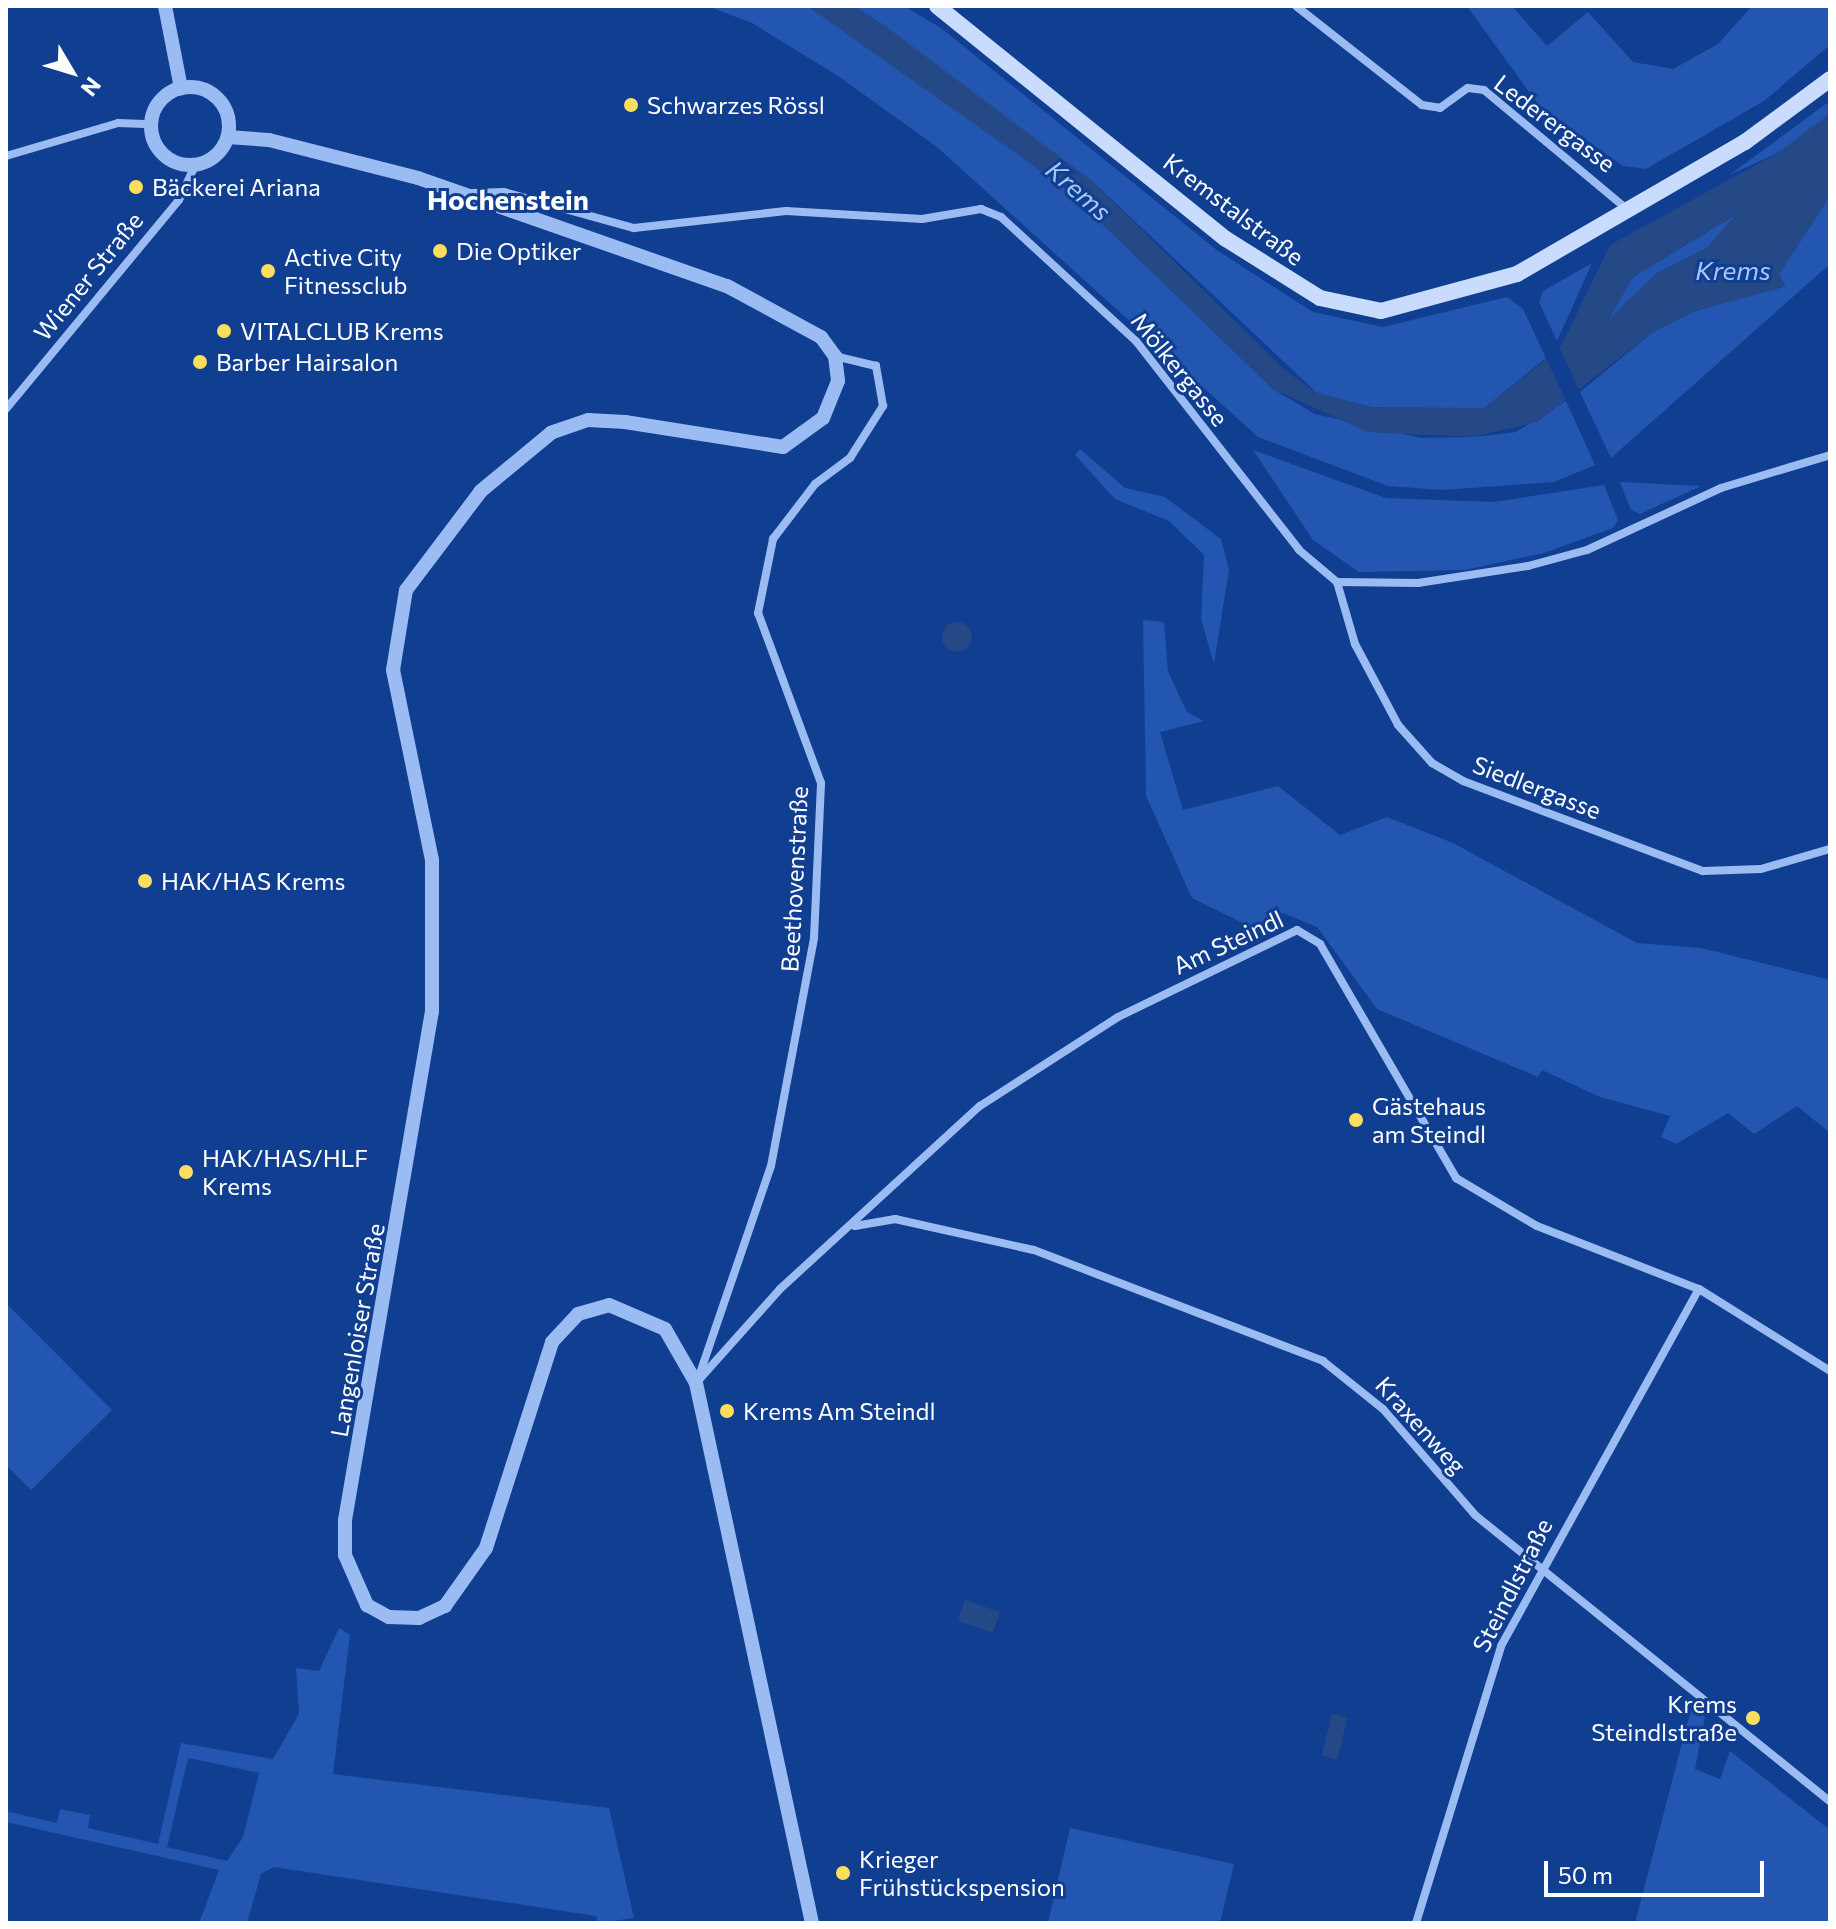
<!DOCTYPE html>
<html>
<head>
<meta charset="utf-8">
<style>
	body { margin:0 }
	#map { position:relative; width:1836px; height:1929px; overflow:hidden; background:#103e91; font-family:Commissioner,sans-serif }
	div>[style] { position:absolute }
	.green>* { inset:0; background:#2256b0 }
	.water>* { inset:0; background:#254886; transform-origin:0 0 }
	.round { border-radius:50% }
	.pier>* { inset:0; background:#103e91 }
	.minor>* { height:8px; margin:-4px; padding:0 4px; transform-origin:4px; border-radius:4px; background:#9bbcf3 }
	.tertiary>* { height:14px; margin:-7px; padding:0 7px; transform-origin:7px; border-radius:7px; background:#9bbcf3 }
	.tertiary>.ring { margin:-7px; padding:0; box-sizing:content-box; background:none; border:14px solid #9bbcf3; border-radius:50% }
	.secondary>* { height:16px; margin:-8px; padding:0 8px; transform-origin:8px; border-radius:8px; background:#cadcfd }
	.dots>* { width:22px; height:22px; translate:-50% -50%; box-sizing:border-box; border:4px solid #103e91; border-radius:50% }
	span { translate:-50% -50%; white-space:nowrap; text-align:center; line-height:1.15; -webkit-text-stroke:6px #103e91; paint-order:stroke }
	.poi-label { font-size:24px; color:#fff }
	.left { translate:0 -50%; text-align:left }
	.right { translate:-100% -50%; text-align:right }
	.street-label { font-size:24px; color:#fff }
	.water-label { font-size:26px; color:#a7c6fa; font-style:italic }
	.quarter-label { font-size:28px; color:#fff; font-weight:700 }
	.frame { position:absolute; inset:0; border:8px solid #fff; pointer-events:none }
	.north { position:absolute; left:32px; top:32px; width:80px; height:80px; -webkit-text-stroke:6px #103e91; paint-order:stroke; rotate:128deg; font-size:22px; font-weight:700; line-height:32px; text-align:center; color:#fff }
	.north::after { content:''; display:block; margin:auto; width:28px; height:36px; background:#fff; clip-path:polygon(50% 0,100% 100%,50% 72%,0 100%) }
	.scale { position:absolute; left:1544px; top:1861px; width:220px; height:36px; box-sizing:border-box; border:4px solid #fff; border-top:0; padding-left:10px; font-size:24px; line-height:28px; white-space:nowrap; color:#fff; -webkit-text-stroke:6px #103e91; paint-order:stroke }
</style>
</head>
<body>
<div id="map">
	<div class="green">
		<div style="clip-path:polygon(707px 6px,807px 6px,832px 18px,1065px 188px,1273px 389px,1315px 414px,1421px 438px,1473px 437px,1516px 432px,1566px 401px,1595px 465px,1554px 482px,1442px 490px,1388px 486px,1258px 437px,937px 147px,838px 76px,752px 23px)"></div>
		<div style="clip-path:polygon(854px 6px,904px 6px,941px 28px,1218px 251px,1313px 312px,1383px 327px,1507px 297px,1523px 309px,1546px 358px,1484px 408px,1466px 413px,1371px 407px,1317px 393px,1092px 181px)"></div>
		<div style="clip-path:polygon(1467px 6px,1512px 6px,1547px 46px,1588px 12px,1633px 62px,1673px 69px,1718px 44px,1752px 6px,1830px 6px,1830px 45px,1764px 101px,1646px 169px,1623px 166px,1540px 107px)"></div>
		<div style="clip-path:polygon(1830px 101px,1830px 114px,1778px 153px,1729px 175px)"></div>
		<div style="clip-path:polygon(1830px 196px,1830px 264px,1611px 458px,1580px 392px,1653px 332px,1695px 311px,1785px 286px,1779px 274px)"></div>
		<div style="clip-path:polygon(1737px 214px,1707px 248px,1657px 273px,1607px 321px,1633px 277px)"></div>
		<div style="clip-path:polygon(1592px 263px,1589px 270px,1557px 341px,1539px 302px,1543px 291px)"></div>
		<div style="clip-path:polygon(1080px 449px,1125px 488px,1165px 497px,1221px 539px,1229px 570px,1214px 664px,1201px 619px,1204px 555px,1169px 521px,1115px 499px,1075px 455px)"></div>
		<div style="clip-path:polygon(1253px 450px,1386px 498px,1494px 502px,1604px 485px,1618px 520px,1613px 528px,1544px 553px,1465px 570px,1359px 572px,1313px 540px)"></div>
		<div style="clip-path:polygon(1620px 482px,1701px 486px,1640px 514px,1631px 510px)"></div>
		<div style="clip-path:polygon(1143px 620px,1164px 622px,1168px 672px,1187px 712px,1204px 721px,1160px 732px,1183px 810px,1278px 786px,1340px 835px,1387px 817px,1453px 843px,1637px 943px,1701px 948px,1830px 980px,1830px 1133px,1797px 1106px,1754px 1134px,1728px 1113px,1676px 1144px,1661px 1137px,1670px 1116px,1600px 1097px,1542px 1070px,1538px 1077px,1377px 1009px,1317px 927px,1283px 913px,1251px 927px,1192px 898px,1146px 796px)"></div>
		<div style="clip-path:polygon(6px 1303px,112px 1410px,31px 1490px,6px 1465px)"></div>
		<div style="clip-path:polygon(evenodd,339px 1628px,350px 1635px,333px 1774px,609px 1808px,634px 1918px,598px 1923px,596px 1916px,274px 1867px,261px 1874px,247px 1923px,199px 1923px,219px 1870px,6px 1822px,6px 1811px,57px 1823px,60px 1809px,90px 1815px,88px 1828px,158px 1844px,181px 1743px,273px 1759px,299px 1714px,296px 1668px,319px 1671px,339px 1628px,188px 1758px,259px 1773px,243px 1837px,227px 1861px,167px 1847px,188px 1758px)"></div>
		<div style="clip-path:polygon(1692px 1705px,1705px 1717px,1695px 1769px,1720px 1779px,1730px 1751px,1830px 1830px,1830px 1923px,1635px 1923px)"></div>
		<div style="clip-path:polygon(1070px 1828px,1234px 1864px,1220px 1923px,1048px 1923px)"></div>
	</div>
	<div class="water">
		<div style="clip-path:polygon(evenodd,807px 6px,854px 6px,884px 25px,1092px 181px,1285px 370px,1317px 393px,1371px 407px,1484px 408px,1560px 348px,1610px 245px,1778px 153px,1830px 114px,1830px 196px,1779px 274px,1785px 287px,1695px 311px,1653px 332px,1537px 422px,1473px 437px,1367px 432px,1273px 389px,1065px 188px,807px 6px,1735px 215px,1707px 248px,1657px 273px,1609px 319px,1633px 277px,1735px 215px)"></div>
		<div class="round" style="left:942px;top:622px;width:30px;height:30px"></div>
		<div style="left:965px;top:1600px;width:37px;height:22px;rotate:19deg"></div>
		<div style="left:1332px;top:1714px;width:16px;height:43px;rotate:14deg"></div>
	</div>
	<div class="pier">
		<div style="clip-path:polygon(1558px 344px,1581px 395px,1568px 405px,1544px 354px)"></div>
	</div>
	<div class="minor">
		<div style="left:1296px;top:6px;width:160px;rotate:38.2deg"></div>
		<div style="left:1422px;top:105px;width:18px;rotate:9deg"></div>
		<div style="left:1440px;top:108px;width:34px;rotate:-36deg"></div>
		<div style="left:1468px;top:88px;width:16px;rotate:7deg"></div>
		<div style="left:1484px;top:90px;width:189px;rotate:39.8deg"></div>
		<div style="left:6px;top:156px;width:117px;rotate:-16.4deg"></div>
		<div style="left:118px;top:123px;width:33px;rotate:2deg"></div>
		<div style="left:472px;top:193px;width:32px;rotate:-2deg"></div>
		<div style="left:504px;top:192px;width:135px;rotate:15.5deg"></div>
		<div style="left:634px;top:228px;width:153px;rotate:-6.4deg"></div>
		<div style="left:786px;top:211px;width:136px;rotate:3.4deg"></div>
		<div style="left:922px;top:219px;width:60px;rotate:-9.6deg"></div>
		<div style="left:981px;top:209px;width:22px;rotate:22deg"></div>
		<div style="left:1001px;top:217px;width:183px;rotate:42.6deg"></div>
		<div style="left:1136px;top:341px;width:265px;rotate:52deg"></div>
		<div style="left:1299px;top:550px;width:50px;rotate:40.1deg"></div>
		<div style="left:1337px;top:582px;width:81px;rotate:0.7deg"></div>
		<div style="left:1418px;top:583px;width:111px;rotate:-8.8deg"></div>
		<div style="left:1528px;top:566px;width:61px;rotate:-15.2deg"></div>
		<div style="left:1587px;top:550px;width:148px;rotate:-24.8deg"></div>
		<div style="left:1721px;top:488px;width:114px;rotate:-16.8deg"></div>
		<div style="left:6px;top:409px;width:271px;rotate:-50.4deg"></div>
		<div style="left:179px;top:200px;width:38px;rotate:-65deg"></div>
		<div style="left:1337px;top:582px;width:65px;rotate:73.8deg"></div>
		<div style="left:1355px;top:644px;width:92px;rotate:62deg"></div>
		<div style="left:1398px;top:725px;width:51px;rotate:48.2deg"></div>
		<div style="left:1432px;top:763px;width:36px;rotate:30deg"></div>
		<div style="left:1463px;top:781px;width:256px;rotate:20.6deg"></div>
		<div style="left:1703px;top:871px;width:58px;rotate:-2deg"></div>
		<div style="left:1761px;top:869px;width:72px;rotate:-16.2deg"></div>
		<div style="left:855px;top:1226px;width:41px;rotate:-9.9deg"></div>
		<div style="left:895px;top:1219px;width:142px;rotate:12.6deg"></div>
		<div style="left:1034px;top:1250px;width:310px;rotate:21deg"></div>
		<div style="left:1323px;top:1361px;width:77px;rotate:38.7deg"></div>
		<div style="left:1383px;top:1409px;width:140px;rotate:49deg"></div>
		<div style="left:1475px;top:1515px;width:456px;rotate:38.9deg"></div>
		<div style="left:698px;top:1379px;width:225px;rotate:-71.1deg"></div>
		<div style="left:771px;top:1166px;width:232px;rotate:-79.3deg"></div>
		<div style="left:814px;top:938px;width:155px;rotate:-87.4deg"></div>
		<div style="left:821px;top:783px;width:181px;rotate:-110.3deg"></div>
		<div style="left:758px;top:613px;width:76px;rotate:-78.5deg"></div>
		<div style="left:773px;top:539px;width:69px;rotate:-52.6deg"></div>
		<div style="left:815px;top:484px;width:44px;rotate:-36.6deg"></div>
		<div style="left:850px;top:458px;width:62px;rotate:-57.6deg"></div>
		<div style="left:883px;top:406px;width:41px;rotate:-99.9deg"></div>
		<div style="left:876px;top:366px;width:42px;rotate:-166.3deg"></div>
		<div style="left:696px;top:1383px;width:126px;rotate:-48.2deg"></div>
		<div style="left:780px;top:1289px;width:271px;rotate:-42.5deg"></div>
		<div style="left:980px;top:1106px;width:164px;rotate:-32.8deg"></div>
		<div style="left:1118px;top:1017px;width:199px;rotate:-25.9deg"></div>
		<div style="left:1297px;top:930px;width:27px;rotate:31deg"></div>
		<div style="left:1320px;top:944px;width:271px;rotate:59.8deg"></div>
		<div style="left:1456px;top:1178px;width:94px;rotate:30.7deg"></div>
		<div style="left:1537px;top:1226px;width:174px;rotate:21.3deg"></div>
		<div style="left:1699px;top:1289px;width:155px;rotate:32deg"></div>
		<div style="left:1416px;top:1923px;width:290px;rotate:-72.9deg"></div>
		<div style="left:1501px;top:1646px;width:408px;rotate:-61deg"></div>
	</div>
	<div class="tertiary">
		<div style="left:165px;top:6px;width:84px;rotate:79deg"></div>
		<div class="ring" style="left:151px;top:87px;width:64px;height:64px"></div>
		<div style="left:228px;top:137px;width:41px;rotate:4.2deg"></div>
		<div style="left:269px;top:140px;width:154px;rotate:14.3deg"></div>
		<div style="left:418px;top:178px;width:327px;rotate:19.3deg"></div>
		<div style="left:727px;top:286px;width:107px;rotate:28.5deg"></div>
		<div style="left:821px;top:337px;width:24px;rotate:54deg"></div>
		<div style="left:835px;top:356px;width:25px;rotate:83deg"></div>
		<div style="left:838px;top:381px;width:40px;rotate:112deg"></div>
		<div style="left:823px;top:418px;width:49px;rotate:144.1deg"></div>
		<div style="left:783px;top:447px;width:160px;rotate:-171deg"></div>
		<div style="left:625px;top:422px;width:37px;rotate:-177deg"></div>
		<div style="left:588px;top:420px;width:39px;rotate:161deg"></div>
		<div style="left:551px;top:433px;width:91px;rotate:140.4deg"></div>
		<div style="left:481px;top:491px;width:124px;rotate:127.1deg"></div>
		<div style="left:406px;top:590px;width:81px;rotate:99.2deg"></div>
		<div style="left:393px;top:670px;width:194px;rotate:78.4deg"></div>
		<div style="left:432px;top:860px;width:151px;rotate:90deg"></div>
		<div style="left:432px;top:1011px;width:516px;rotate:99.7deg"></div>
		<div style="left:345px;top:1520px;width:35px;rotate:90deg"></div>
		<div style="left:345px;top:1555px;width:55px;rotate:66.3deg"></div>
		<div style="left:367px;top:1605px;width:25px;rotate:29deg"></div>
		<div style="left:389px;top:1617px;width:30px;rotate:2deg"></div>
		<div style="left:419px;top:1618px;width:29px;rotate:-25deg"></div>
		<div style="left:445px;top:1606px;width:71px;rotate:-54.7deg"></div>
		<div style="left:486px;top:1548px;width:216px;rotate:-72.2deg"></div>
		<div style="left:552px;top:1342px;width:38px;rotate:-47deg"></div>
		<div style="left:578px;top:1314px;width:32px;rotate:-16deg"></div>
		<div style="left:609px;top:1305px;width:61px;rotate:23.2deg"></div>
		<div style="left:665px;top:1329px;width:62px;rotate:60.1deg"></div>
		<div style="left:696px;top:1383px;width:552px;rotate:77.88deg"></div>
	</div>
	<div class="secondary">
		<div style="left:937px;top:6px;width:371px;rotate:38.9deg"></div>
		<div style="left:1226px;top:239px;width:111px;rotate:32.1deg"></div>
		<div style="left:1320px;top:298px;width:62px;rotate:12deg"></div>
		<div style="left:1381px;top:311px;width:141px;rotate:-15.2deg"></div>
		<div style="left:1517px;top:274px;width:263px;rotate:-30.1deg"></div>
		<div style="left:1745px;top:142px;width:106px;rotate:-36.5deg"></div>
	</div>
	<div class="dots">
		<div style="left:631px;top:105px;background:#ffdd5d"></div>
		<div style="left:136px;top:187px;background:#ffdd5d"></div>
		<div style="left:440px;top:251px;background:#ffdd5d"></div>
		<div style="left:268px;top:271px;background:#ffdd5d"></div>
		<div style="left:224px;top:331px;background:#ffdd5d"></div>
		<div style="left:200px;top:362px;background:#ffdd5d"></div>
		<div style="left:145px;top:881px;background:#ffdd5d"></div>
		<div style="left:1356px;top:1120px;background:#ffdd5d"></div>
		<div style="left:186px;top:1172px;background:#ffdd5d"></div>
		<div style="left:727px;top:1411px;background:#ffdd5d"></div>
		<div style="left:1753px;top:1718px;background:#ffdd5d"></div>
		<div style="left:843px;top:1873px;background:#ffdd5d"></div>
	</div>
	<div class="poi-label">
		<span class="left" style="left:647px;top:105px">Schwarzes Rössl</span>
		<span class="left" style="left:152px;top:187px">Bäckerei Ariana</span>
		<span class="left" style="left:456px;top:251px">Die Optiker</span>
		<span class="left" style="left:284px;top:271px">Active City<br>Fitnessclub</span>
		<span class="left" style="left:240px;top:331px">VITALCLUB Krems</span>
		<span class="left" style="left:216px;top:362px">Barber Hairsalon</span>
		<span class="left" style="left:161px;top:881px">HAK/HAS Krems</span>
		<span class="left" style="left:1372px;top:1120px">Gästehaus<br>am Steindl</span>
		<span class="left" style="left:202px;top:1172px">HAK/HAS/HLF<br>Krems</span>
		<span class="left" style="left:743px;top:1411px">Krems Am Steindl</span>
		<span class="right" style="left:1737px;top:1718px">Krems<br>Steindlstraße</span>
		<span class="left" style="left:859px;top:1873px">Krieger<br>Frühstückspension</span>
	</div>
	<div class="street-label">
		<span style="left:1555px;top:123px;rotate:37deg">Lederergasse</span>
		<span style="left:1234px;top:209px;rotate:37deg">Kremstalstraße</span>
		<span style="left:88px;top:276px;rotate:-51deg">Wiener Straße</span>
		<span style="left:1180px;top:369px;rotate:51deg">Mölkergasse</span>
		<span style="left:1537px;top:787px;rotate:21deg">Siedlergasse</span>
		<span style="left:794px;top:879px;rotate:-87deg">Beethovenstraße</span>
		<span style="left:1228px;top:942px;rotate:-25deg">Am Steindl</span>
		<span style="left:357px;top:1330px;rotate:-80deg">Langenloiser Straße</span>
		<span style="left:1421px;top:1425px;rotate:48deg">Kraxenweg</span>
		<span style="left:1512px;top:1585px;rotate:-63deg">Steindlstraße</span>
	</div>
	<div class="water-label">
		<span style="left:1079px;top:190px;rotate:41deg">Krems</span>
		<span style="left:1733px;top:270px">Krems</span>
	</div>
	<div class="quarter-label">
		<span style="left:508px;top:199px">Hochenstein</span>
	</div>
	<div class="frame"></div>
	<div class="north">N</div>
	<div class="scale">50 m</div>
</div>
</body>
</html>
